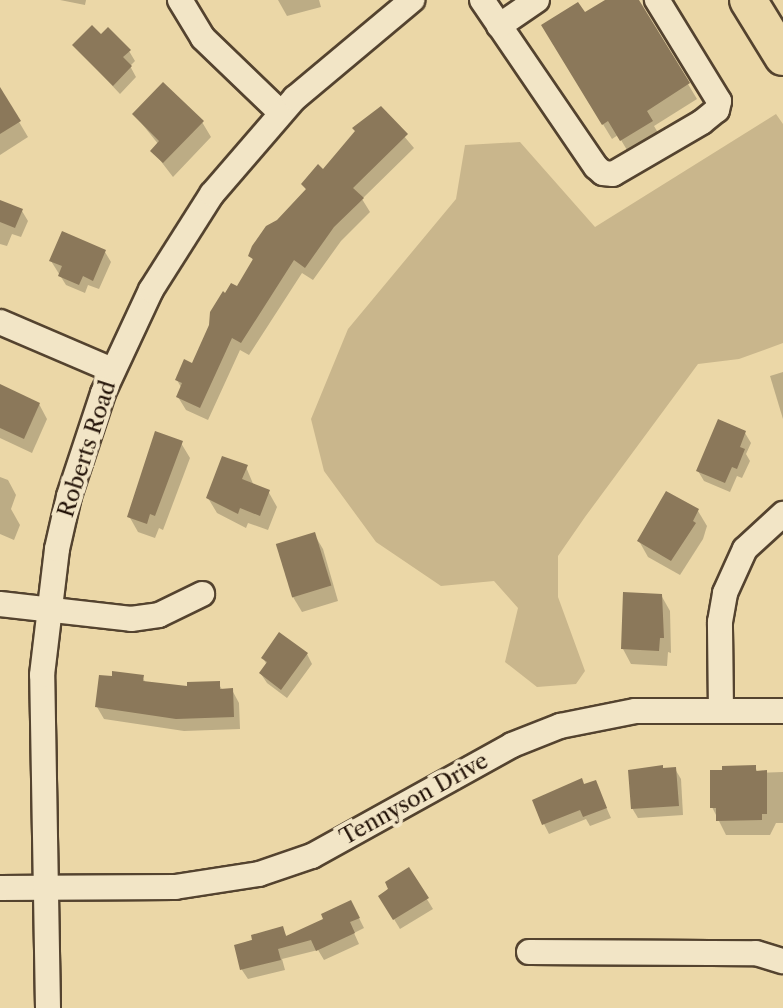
<!DOCTYPE html>
<html>
<head>
<meta charset="utf-8">
<style>
	body { margin:0 }
	#map { position:relative; width:783px; height:1008px; overflow:hidden; background:#ebd7a7; font-family:"Libre Caslon Text",serif }
	div>[style] { position:absolute }
	.green>* { inset:0; background:#c9b68c }
	.shadow>* { inset:0; background:#0003 }
	.building>* { inset:0; background:#8b785a; transform-origin:0 0 }
	.roads { filter:drop-shadow(2px 0 #54432f) drop-shadow(-2px 0 #54432f) drop-shadow(0 2px #54432f) drop-shadow(0 -2px #54432f) }
	.minor>* { height:24px; margin:-12px; padding:0 12px; transform-origin:12px; border-radius:12px; background:#f2e5c6 }
	.highway>* { height:36px; margin:-18px; padding:0 18px; transform-origin:18px; border-radius:18px; background:#ebd7a7 }
	span { translate:-50% -50%; white-space:nowrap; text-align:center; line-height:1.15; -webkit-text-stroke:8px #f2e5c6; paint-order:stroke }
	.street-label { font-size:22px; color:#221207 }
</style>
</head>
<body>
<div id="map">
	<div class="green">
		<div style="clip-path:polygon(776px 114px,783px 124px,783px 343px,739px 359px,698px 364px,585px 517px,558px 556px,558px 597px,585px 671px,576px 684px,537px 687px,505px 662px,518px 608px,494px 581px,441px 586px,376px 542px,324px 471px,311px 419px,348px 329px,456px 199px,465px 145px,520px 142px,595px 227px)"></div>
	</div>
	<div class="shadow">
		<div style="clip-path:polygon(60px 0,86px 0,85px 5px)"></div>
		<div style="clip-path:polygon(278px 0,319px 0,321px 7px,287px 16px)"></div>
		<div style="clip-path:polygon(609px 0,637px 0,697px 99px,654px 126px,660px 136px,630px 155px,618px 135px,612px 139px,543px 26px,585px 15px)"></div>
		<div style="clip-path:polygon(75px 46px,129px 51px,135px 61px,130px 66px,136px 77px,120px 94px)"></div>
		<div style="clip-path:polygon(0 90px,28px 137px,0 155px)"></div>
		<div style="clip-path:polygon(381px 109px,414px 148px,362px 199px,370px 212px,341px 241px,313px 280px,302px 273px,249px 355px,240px 350px,208px 420px,186px 410px,178px 397px,182px 389px,177px 380px,193px 365px,254px 262px,250px 255px,307px 191px,303px 184px,323px 172px)"></div>
		<div style="clip-path:polygon(134px 114px,202px 122px,211px 137px,173px 177px,153px 151px,159px 145px)"></div>
		<div style="clip-path:polygon(0 202px,22px 211px,28px 221px,21px 237px,12px 234px,7px 246px,0 244px)"></div>
		<div style="clip-path:polygon(105px 252px,111px 262px,99px 289px,88px 285px,85px 293px,66px 285px,51px 261px)"></div>
		<div style="clip-path:polygon(783px 372px,783px 419px,770px 376px)"></div>
		<div style="clip-path:polygon(0 387px,39px 404px,47px 419px,32px 453px,0 438px)"></div>
		<div style="clip-path:polygon(156px 433px,181px 443px,190px 458px,163px 530px,159px 528px,155px 538px,138px 532px,129px 516px)"></div>
		<div style="clip-path:polygon(745px 433px,751px 443px,746px 454px,750px 461px,742px 478px,737px 476px,730px 492px,704px 481px,698px 471px)"></div>
		<div style="clip-path:polygon(246px 467px,254px 486px,268px 491px,277px 507px,268px 530px,248px 523px,246px 528px,217px 513px,208px 498px)"></div>
		<div style="clip-path:polygon(0 477px,8px 480px,16px 495px,11px 509px,20px 525px,14px 540px,0 534px)"></div>
		<div style="clip-path:polygon(698px 511px,707px 526px,703px 539px,680px 575px,648px 557px,639px 541px)"></div>
		<div style="clip-path:polygon(314px 534px,323px 549px,338px 601px,302px 612px,293px 597px,278px 544px)"></div>
		<div style="clip-path:polygon(661px 595px,670px 611px,671px 653px,668px 652px,667px 666px,631px 664px,623px 649px)"></div>
		<div style="clip-path:polygon(307px 654px,312px 664px,287px 698px,267px 683px,261px 674px,267px 665px,263px 658px)"></div>
		<div style="clip-path:polygon(142px 677px,146px 683px,189px 688px,218px 683px,223px 691px,232px 690px,239px 703px,240px 729px,184px 731px,104px 719px,97px 707px)"></div>
		<div style="clip-path:polygon(755px 767px,758px 773px,783px 772px,783px 823px,776px 823px,770px 835px,726px 835px,712px 807px)"></div>
		<div style="clip-path:polygon(675px 769px,681px 779px,683px 815px,638px 818px,632px 808px,664px 770px)"></div>
		<div style="clip-path:polygon(595px 782px,611px 818px,590px 826px,586px 819px,549px 834px,544px 824px,584px 786px)"></div>
		<div style="clip-path:polygon(409px 870px,433px 909px,400px 929px,380px 896px)"></div>
		<div style="clip-path:polygon(356px 912px,364px 928px,354px 933px,359px 944px,324px 960px,318px 950px,282px 959px,285px 970px,248px 979px,242px 970px,236px 946px,282px 928px,287px 937px)"></div>
	</div>
	<div class="building">
		<div style="clip-path:polygon(605px 0,639px 0,690px 83px,647px 111px,653px 121px,620px 141px,608px 121px,602px 125px,541px 25px,578px 2px,585px 12px)"></div>
		<div style="clip-path:polygon(92px 25px,101px 34px,108px 27px,131px 50px,123px 57px,132px 66px,113px 86px,72px 45px)"></div>
		<div style="clip-path:polygon(163px 82px,204px 121px,163px 163px,150px 151px,159px 141px,132px 114px)"></div>
		<div style="clip-path:polygon(0 87px,21px 121px,0 134px)"></div>
		<div style="clip-path:polygon(381px 106px,408px 134px,353px 188px,364px 198px,334px 227px,305px 268px,294px 260px,241px 343px,232px 338px,200px 408px,176px 397px,182px 383px,175px 380px,184px 359px,192px 363px,209px 325px,210px 312px,223px 291px,225px 293px,231px 283px,237px 286px,253px 259px,248px 256px,252px 246px,266px 226px,277px 220px,306px 189px,301px 184px,318px 164px,323px 169px,355px 131px,352px 128px)"></div>
		<div style="clip-path:polygon(0 200px,23px 209px,15px 228px,0 222px)"></div>
		<div style="clip-path:polygon(62px 231px,106px 250px,93px 281px,83px 276px,79px 285px,58px 276px,62px 266px,49px 261px)"></div>
		<div style="clip-path:polygon(0 384px,40px 403px,24px 439px,0 428px)"></div>
		<div style="clip-path:polygon(718px 419px,746px 431px,740px 447px,745px 449px,737px 469px,732px 467px,725px 483px,696px 471px)"></div>
		<div style="clip-path:polygon(155px 431px,183px 441px,155px 516px,150px 514px,147px 524px,127px 517px)"></div>
		<div style="clip-path:polygon(222px 456px,248px 465px,242px 479px,270px 490px,260px 516px,240px 508px,238px 514px,206px 498px)"></div>
		<div style="clip-path:polygon(666px 491px,699px 509px,693px 521px,696px 523px,671px 561px,637px 541px)"></div>
		<div style="left:315px;top:532px;width:56px;height:41px;rotate:73deg"></div>
		<div style="clip-path:polygon(623px 592px,662px 594px,664px 638px,660px 638px,659px 651px,621px 649px)"></div>
		<div style="clip-path:polygon(279px 632px,308px 653px,281px 690px,259px 673px,267px 662px,261px 658px)"></div>
		<div style="clip-path:polygon(112px 671px,144px 675px,143px 681px,187px 686px,187px 682px,220px 681px,220px 689px,233px 688px,234px 717px,176px 719px,95px 707px,99px 675px,112px 676px)"></div>
		<div style="clip-path:polygon(663px 765px,663px 768px,676px 767px,679px 806px,631px 809px,628px 770px)"></div>
		<div style="clip-path:polygon(756px 765px,756px 771px,767px 770px,767px 814px,762px 814px,762px 820px,716px 821px,716px 808px,710px 808px,710px 770px,722px 770px,722px 766px)"></div>
		<div style="clip-path:polygon(582px 778px,584px 784px,596px 780px,607px 808px,583px 817px,580px 810px,542px 825px,532px 800px)"></div>
		<div style="clip-path:polygon(409px 867px,429px 898px,393px 920px,378px 896px,388px 889px,385px 882px)"></div>
		<div style="clip-path:polygon(351px 900px,360px 918px,350px 922px,355px 933px,316px 951px,311px 940px,278px 949px,281px 960px,240px 970px,234px 945px,252px 940px,251px 935px,283px 926px,286px 936px,323px 919px,321px 914px)"></div>
	</div>
	<div class="roads">
		<div class="minor">
			<div style="left:180px;top:0;width:44px;rotate:58.8deg"></div>
			<div style="left:203px;top:38px;width:108px;rotate:43.9deg"></div>
			<div style="left:482px;top:0;width:202px;rotate:55.7deg"></div>
			<div style="left:596px;top:167px;width:9px;rotate:41deg"></div>
			<div style="left:603px;top:173px;width:10px;rotate:6deg"></div>
			<div style="left:613px;top:174px;width:103px;rotate:-30.3deg"></div>
			<div style="left:702px;top:122px;width:19px;rotate:-39deg"></div>
			<div style="left:717px;top:110px;width:9px;rotate:-77deg"></div>
			<div style="left:719px;top:101px;width:119px;rotate:-121.5deg"></div>
			<div style="left:499px;top:26px;width:46px;rotate:-34.4deg"></div>
			<div style="left:0;top:322px;width:122px;rotate:23.2deg"></div>
			<div style="left:0;top:604px;width:132px;rotate:6.5deg"></div>
			<div style="left:131px;top:619px;width:28px;rotate:-8deg"></div>
			<div style="left:159px;top:615px;width:48px;rotate:-26deg"></div>
			<div style="left:721px;top:710px;width:88px;rotate:-90.7deg"></div>
			<div style="left:720px;top:622px;width:29px;rotate:-80deg"></div>
			<div style="left:725px;top:593px;width:48px;rotate:-65.6deg"></div>
			<div style="left:745px;top:549px;width:52px;rotate:-42.6deg"></div>
			<div style="left:0;top:888px;width:175px;rotate:-0.3deg"></div>
			<div style="left:175px;top:887px;width:85px;rotate:-8.8deg"></div>
			<div style="left:259px;top:874px;width:56px;rotate:-18.8deg"></div>
			<div style="left:312px;top:856px;width:229px;rotate:-29deg"></div>
			<div style="left:512px;top:745px;width:52px;rotate:-21.6deg"></div>
			<div style="left:560px;top:726px;width:76px;rotate:-11.3deg"></div>
			<div style="left:635px;top:711px;width:148px"></div>
			<div style="left:529px;top:952px;width:227px;rotate:0.3deg"></div>
			<div style="left:756px;top:953px;width:28px;rotate:17deg"></div>
			<div style="left:48px;top:1008px;width:333px;rotate:-91deg"></div>
			<div style="left:42px;top:675px;width:127px;rotate:-83.2deg"></div>
			<div style="left:57px;top:549px;width:54px;rotate:-77.2deg"></div>
			<div style="left:69px;top:496px;width:108px;rotate:-71.7deg"></div>
			<div style="left:103px;top:393px;width:114px;rotate:-65deg"></div>
			<div style="left:151px;top:290px;width:114px;rotate:-57.6deg"></div>
			<div style="left:212px;top:194px;width:127px;rotate:-49.2deg"></div>
			<div style="left:295px;top:98px;width:153px;rotate:-39.9deg"></div>
		</div>
		<div class="highway">
			<div style="left:748px;top:0;width:67px;rotate:58.4deg"></div>
		</div>
	</div>
	<div class="street-label">
		<span style="left:87px;top:449px;rotate:-72deg">Roberts Road</span>
		<span style="left:414px;top:799px;rotate:-29deg">Tennyson Drive</span>
	</div>
</div>
</body>
</html>
